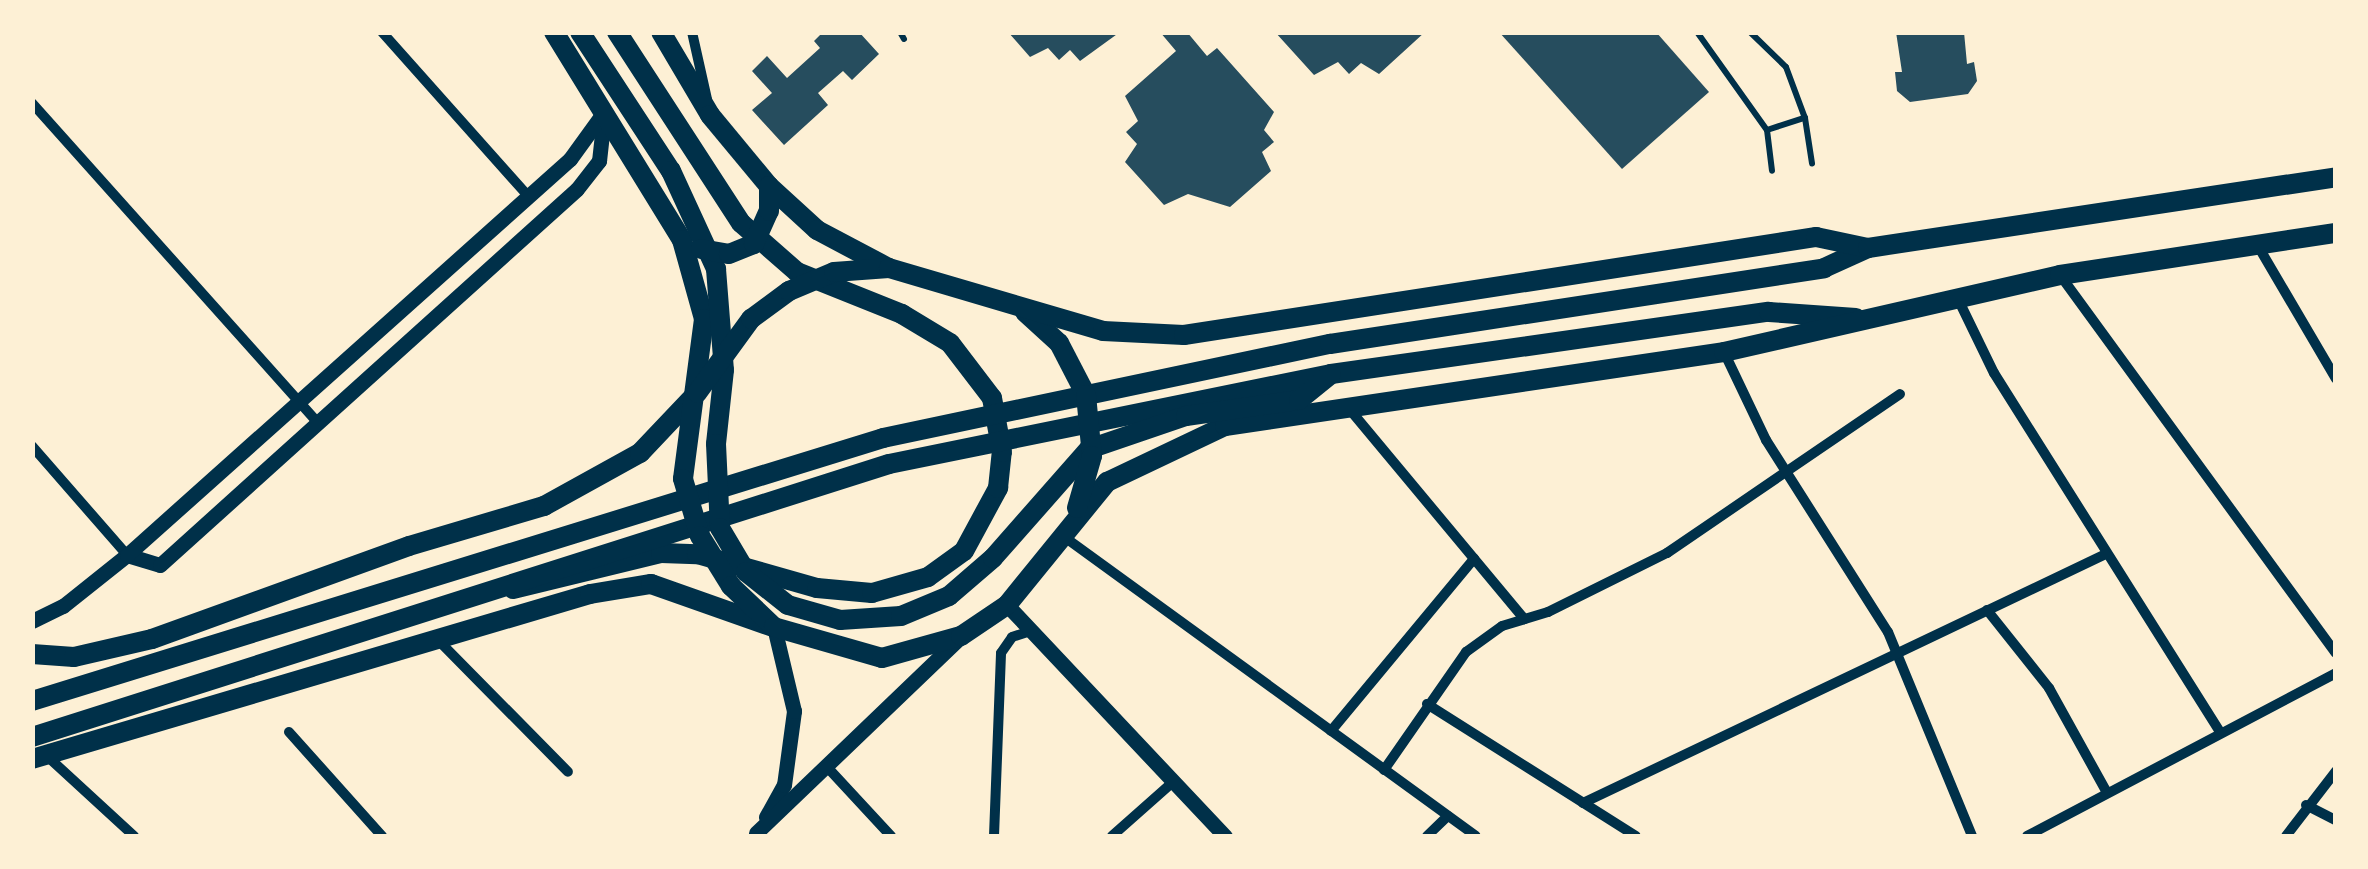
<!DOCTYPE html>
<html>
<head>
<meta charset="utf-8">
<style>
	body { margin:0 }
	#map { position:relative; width:2368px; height:869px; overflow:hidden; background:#fdf0d5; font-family:"Source Sans 3",sans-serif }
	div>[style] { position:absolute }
	.building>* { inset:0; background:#264d5e }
	.service>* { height:6px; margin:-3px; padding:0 3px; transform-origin:3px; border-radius:3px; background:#003049 }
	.minor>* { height:10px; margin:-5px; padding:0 5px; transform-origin:5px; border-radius:5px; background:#003049 }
	.tertiary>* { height:15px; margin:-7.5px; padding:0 7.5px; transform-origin:7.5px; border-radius:7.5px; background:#003049 }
	.primary>* { height:20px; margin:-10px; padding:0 10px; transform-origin:10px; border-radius:10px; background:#003049 }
	.trunk>* { height:20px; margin:-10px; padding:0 10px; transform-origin:10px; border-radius:10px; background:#003049 }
	span { translate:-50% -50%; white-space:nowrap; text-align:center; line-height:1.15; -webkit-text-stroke:8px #fdf0d5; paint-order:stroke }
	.frame { position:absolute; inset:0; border:35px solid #fdf0d5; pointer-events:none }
</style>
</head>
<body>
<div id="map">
	<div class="building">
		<div style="clip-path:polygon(823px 32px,859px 32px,879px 54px,852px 80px,843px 71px,818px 93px,828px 105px,784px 145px,752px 110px,772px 93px,752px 71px,767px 56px,787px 78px,820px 48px,814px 41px)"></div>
		<div style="clip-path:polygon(1008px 32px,1120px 32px,1080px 61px,1070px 50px,1059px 60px,1048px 48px,1030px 57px)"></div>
		<div style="clip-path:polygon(1160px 32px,1187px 32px,1207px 56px,1217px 48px,1274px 112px,1264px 130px,1274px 142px,1262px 152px,1271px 171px,1230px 207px,1188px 194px,1164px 205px,1125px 162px,1137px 144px,1126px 132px,1138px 121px,1125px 96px,1176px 51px)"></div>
		<div style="clip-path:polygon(1275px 32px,1425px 32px,1379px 74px,1361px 63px,1349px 74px,1338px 62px,1314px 75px)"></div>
		<div style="clip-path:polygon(1499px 32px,1656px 32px,1709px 92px,1622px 169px)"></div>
		<div style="clip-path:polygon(1896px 32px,1964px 32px,1967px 64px,1974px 62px,1977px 81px,1968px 94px,1910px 102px,1897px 91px,1895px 72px,1902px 72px)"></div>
	</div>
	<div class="service">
		<div style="left:900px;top:32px;width:8px;rotate:60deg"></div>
		<div style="left:1697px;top:32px;width:120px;rotate:54.5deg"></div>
		<div style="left:1767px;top:130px;width:41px;rotate:83deg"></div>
		<div style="left:1750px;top:32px;width:50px;rotate:44.2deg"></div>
		<div style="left:1786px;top:67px;width:54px;rotate:69.6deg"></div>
		<div style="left:1805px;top:118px;width:46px;rotate:81.2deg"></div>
		<div style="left:1767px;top:130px;width:40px;rotate:-18deg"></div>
	</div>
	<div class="minor">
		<div style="left:382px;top:32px;width:218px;rotate:48.3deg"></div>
		<div style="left:692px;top:32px;width:69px;rotate:77.4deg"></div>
		<div style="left:32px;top:103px;width:428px;rotate:48.2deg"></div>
		<div style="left:2258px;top:246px;width:154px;rotate:59.6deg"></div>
		<div style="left:2060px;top:275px;width:468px;rotate:53.9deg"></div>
		<div style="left:1958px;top:299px;width:82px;rotate:64.1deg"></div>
		<div style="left:1994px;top:373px;width:422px;rotate:57.8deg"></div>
		<div style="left:1724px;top:352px;width:98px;rotate:64.5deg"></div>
		<div style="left:1766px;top:440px;width:227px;rotate:57.6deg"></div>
		<div style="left:1888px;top:632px;width:221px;rotate:67.6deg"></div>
		<div style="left:1351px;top:411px;width:271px;rotate:50.2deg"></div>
		<div style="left:32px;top:446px;width:145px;rotate:48.9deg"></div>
		<div style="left:1063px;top:536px;width:510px;rotate:35.99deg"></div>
		<div style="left:1987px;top:610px;width:100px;rotate:51.5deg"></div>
		<div style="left:2049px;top:688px;width:118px;rotate:61deg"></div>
		<div style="left:438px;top:640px;width:185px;rotate:45.4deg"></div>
		<div style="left:1427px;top:704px;width:247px;rotate:32.3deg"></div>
		<div style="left:1331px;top:731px;width:224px;rotate:-50.3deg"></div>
		<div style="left:289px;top:732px;width:140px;rotate:48.2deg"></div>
		<div style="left:48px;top:757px;width:117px;rotate:42.6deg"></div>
		<div style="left:828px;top:768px;width:93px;rotate:47.2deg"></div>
		<div style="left:1384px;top:770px;width:144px;rotate:-55.2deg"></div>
		<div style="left:1466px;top:652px;width:44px;rotate:-35.8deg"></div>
		<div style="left:1502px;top:626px;width:48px;rotate:-16.9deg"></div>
		<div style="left:1548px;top:612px;width:133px;rotate:-26.4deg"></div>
		<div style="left:1667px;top:553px;width:282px;rotate:-34.3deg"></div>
		<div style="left:1583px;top:803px;width:579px;rotate:-25.46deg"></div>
		<div style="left:2306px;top:805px;width:34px;rotate:27deg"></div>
		<div style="left:994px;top:836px;width:183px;rotate:-87.8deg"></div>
		<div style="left:1001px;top:653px;width:19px;rotate:-55deg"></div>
		<div style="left:1012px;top:637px;width:22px;rotate:-18deg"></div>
		<div style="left:1112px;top:836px;width:83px;rotate:-41.6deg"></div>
		<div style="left:1427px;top:836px;width:29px;rotate:-44deg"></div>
		<div style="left:2027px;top:836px;width:349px;rotate:-27.8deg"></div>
		<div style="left:2286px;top:836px;width:82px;rotate:-52.4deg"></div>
	</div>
	<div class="tertiary">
		<div style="left:127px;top:555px;width:34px;rotate:17deg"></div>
		<div style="left:160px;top:565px;width:561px;rotate:-42.04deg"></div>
		<div style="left:577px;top:189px;width:36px;rotate:-52deg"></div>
		<div style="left:599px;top:161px;width:45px;rotate:-83.7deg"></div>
		<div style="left:1007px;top:605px;width:318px;rotate:46.7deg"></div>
		<div style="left:32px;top:621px;width:34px;rotate:-26deg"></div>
		<div style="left:63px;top:606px;width:82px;rotate:-38.6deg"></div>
		<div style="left:127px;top:555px;width:594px;rotate:-41.79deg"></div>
		<div style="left:570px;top:159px;width:58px;rotate:-54.1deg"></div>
		<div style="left:766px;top:817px;width:37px;rotate:-61deg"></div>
		<div style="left:784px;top:785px;width:75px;rotate:-82.3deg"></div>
		<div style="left:794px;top:711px;width:86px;rotate:-103.4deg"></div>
		<div style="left:756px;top:833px;width:281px;rotate:-43.8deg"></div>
	</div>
	<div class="primary">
		<div style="left:513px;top:589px;width:152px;rotate:-13.7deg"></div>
		<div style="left:661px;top:553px;width:36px;rotate:2deg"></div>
		<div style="left:697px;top:554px;width:125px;rotate:15.8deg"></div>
		<div style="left:817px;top:588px;width:55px;rotate:5.2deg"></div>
		<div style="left:872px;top:593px;width:58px;rotate:-15.9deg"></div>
		<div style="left:928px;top:577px;width:44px;rotate:-35.8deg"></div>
		<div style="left:964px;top:551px;width:72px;rotate:-61.6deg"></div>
		<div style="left:998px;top:488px;width:36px;rotate:-84deg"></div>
		<div style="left:1002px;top:452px;width:55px;rotate:-100.5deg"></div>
		<div style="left:992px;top:398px;width:69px;rotate:-127.4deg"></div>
		<div style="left:950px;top:343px;width:56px;rotate:-148.9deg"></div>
		<div style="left:902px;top:314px;width:113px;rotate:-158.2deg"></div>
		<div style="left:797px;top:272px;width:74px;rotate:-138.8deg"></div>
		<div style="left:741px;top:223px;width:228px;rotate:-123deg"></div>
		<div style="left:32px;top:654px;width:42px;rotate:4.1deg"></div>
		<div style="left:74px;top:657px;width:80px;rotate:-13deg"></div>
		<div style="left:152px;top:639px;width:273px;rotate:-19.9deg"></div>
		<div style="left:409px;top:546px;width:141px;rotate:-16.5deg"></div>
		<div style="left:544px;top:506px;width:110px;rotate:-28.9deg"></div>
		<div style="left:640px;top:453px;width:80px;rotate:-46.5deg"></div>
		<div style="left:32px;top:701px;width:891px;rotate:-17.17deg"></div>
		<div style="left:883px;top:438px;width:457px;rotate:-11.9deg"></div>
		<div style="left:1330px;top:344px;width:500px;rotate:-8.7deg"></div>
		<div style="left:1824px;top:268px;width:48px;rotate:-24.4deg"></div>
		<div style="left:32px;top:737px;width:899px;rotate:-17.67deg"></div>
		<div style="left:889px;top:464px;width:451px;rotate:-11.5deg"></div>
		<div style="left:1331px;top:374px;width:442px;rotate:-8.1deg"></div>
		<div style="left:1769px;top:312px;width:87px;rotate:3.9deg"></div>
		<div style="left:32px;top:759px;width:582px;rotate:-16.47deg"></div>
		<div style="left:590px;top:594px;width:62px;rotate:-9.3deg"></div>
		<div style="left:651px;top:584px;width:129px;rotate:19.4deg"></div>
	</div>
	<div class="trunk">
		<div style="left:554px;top:32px;width:244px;rotate:58.4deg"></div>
		<div style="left:682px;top:240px;width:82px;rotate:74.4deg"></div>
		<div style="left:704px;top:319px;width:161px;rotate:97.5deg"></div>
		<div style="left:683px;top:479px;width:59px;rotate:73.4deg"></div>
		<div style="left:700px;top:536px;width:59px;rotate:58.2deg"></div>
		<div style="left:731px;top:586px;width:59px;rotate:43.6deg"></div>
		<div style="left:774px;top:627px;width:112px;rotate:16deg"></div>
		<div style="left:882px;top:658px;width:82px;rotate:-15.6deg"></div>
		<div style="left:961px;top:636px;width:55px;rotate:-34deg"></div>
		<div style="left:1007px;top:605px;width:159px;rotate:-50.9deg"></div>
		<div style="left:1107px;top:482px;width:131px;rotate:-25.4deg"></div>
		<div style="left:1225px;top:426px;width:504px;rotate:-8.44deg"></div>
		<div style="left:1724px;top:352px;width:345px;rotate:-12.9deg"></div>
		<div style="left:2060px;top:275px;width:279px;rotate:-8.7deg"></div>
		<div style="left:580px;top:32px;width:166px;rotate:56.8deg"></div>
		<div style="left:671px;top:171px;width:108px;rotate:65.3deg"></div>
		<div style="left:716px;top:269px;width:101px;rotate:85.5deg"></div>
		<div style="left:724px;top:370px;width:74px;rotate:96.2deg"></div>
		<div style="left:716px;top:444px;width:84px;rotate:87.3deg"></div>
		<div style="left:720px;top:528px;width:51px;rotate:59.4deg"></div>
		<div style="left:746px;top:572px;width:53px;rotate:38.2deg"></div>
		<div style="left:788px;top:605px;width:54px;rotate:16.1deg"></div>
		<div style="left:840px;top:620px;width:61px;rotate:-3.8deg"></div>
		<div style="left:901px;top:616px;width:52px;rotate:-22.6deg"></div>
		<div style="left:949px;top:596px;width:58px;rotate:-40.8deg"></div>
		<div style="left:993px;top:558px;width:145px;rotate:-48.6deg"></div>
		<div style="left:1089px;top:449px;width:102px;rotate:-18.8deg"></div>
		<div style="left:1186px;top:416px;width:114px;rotate:-8.1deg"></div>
		<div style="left:1299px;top:400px;width:41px;rotate:-39.1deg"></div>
		<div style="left:661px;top:32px;width:96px;rotate:59.4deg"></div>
		<div style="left:710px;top:115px;width:92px;rotate:50.3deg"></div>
		<div style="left:769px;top:186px;width:65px;rotate:42.5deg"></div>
		<div style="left:817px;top:230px;width:79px;rotate:27.9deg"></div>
		<div style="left:701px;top:249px;width:28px;rotate:10deg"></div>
		<div style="left:729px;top:254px;width:27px;rotate:-22deg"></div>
		<div style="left:754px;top:244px;width:36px;rotate:-66deg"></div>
		<div style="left:769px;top:211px;width:25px;rotate:-90deg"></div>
		<div style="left:1025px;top:312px;width:46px;rotate:42.4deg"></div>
		<div style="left:1059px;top:343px;width:59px;rotate:62.6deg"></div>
		<div style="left:1086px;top:395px;width:61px;rotate:84.4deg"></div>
		<div style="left:1092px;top:456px;width:54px;rotate:106.1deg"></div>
		<div style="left:697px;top:393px;width:92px;rotate:-53.9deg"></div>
		<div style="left:751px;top:319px;width:47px;rotate:-36.4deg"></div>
		<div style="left:789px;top:291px;width:49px;rotate:-22.9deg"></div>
		<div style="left:834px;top:272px;width:55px;rotate:-4.2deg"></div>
		<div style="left:889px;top:268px;width:223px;rotate:16.4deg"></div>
		<div style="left:1103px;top:331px;width:81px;rotate:2.8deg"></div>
		<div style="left:1184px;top:335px;width:640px;rotate:-8.81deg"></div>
		<div style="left:1816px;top:237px;width:53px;rotate:11.9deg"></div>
		<div style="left:1868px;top:248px;width:473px;rotate:-8.6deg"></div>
	</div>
	<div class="frame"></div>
</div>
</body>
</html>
